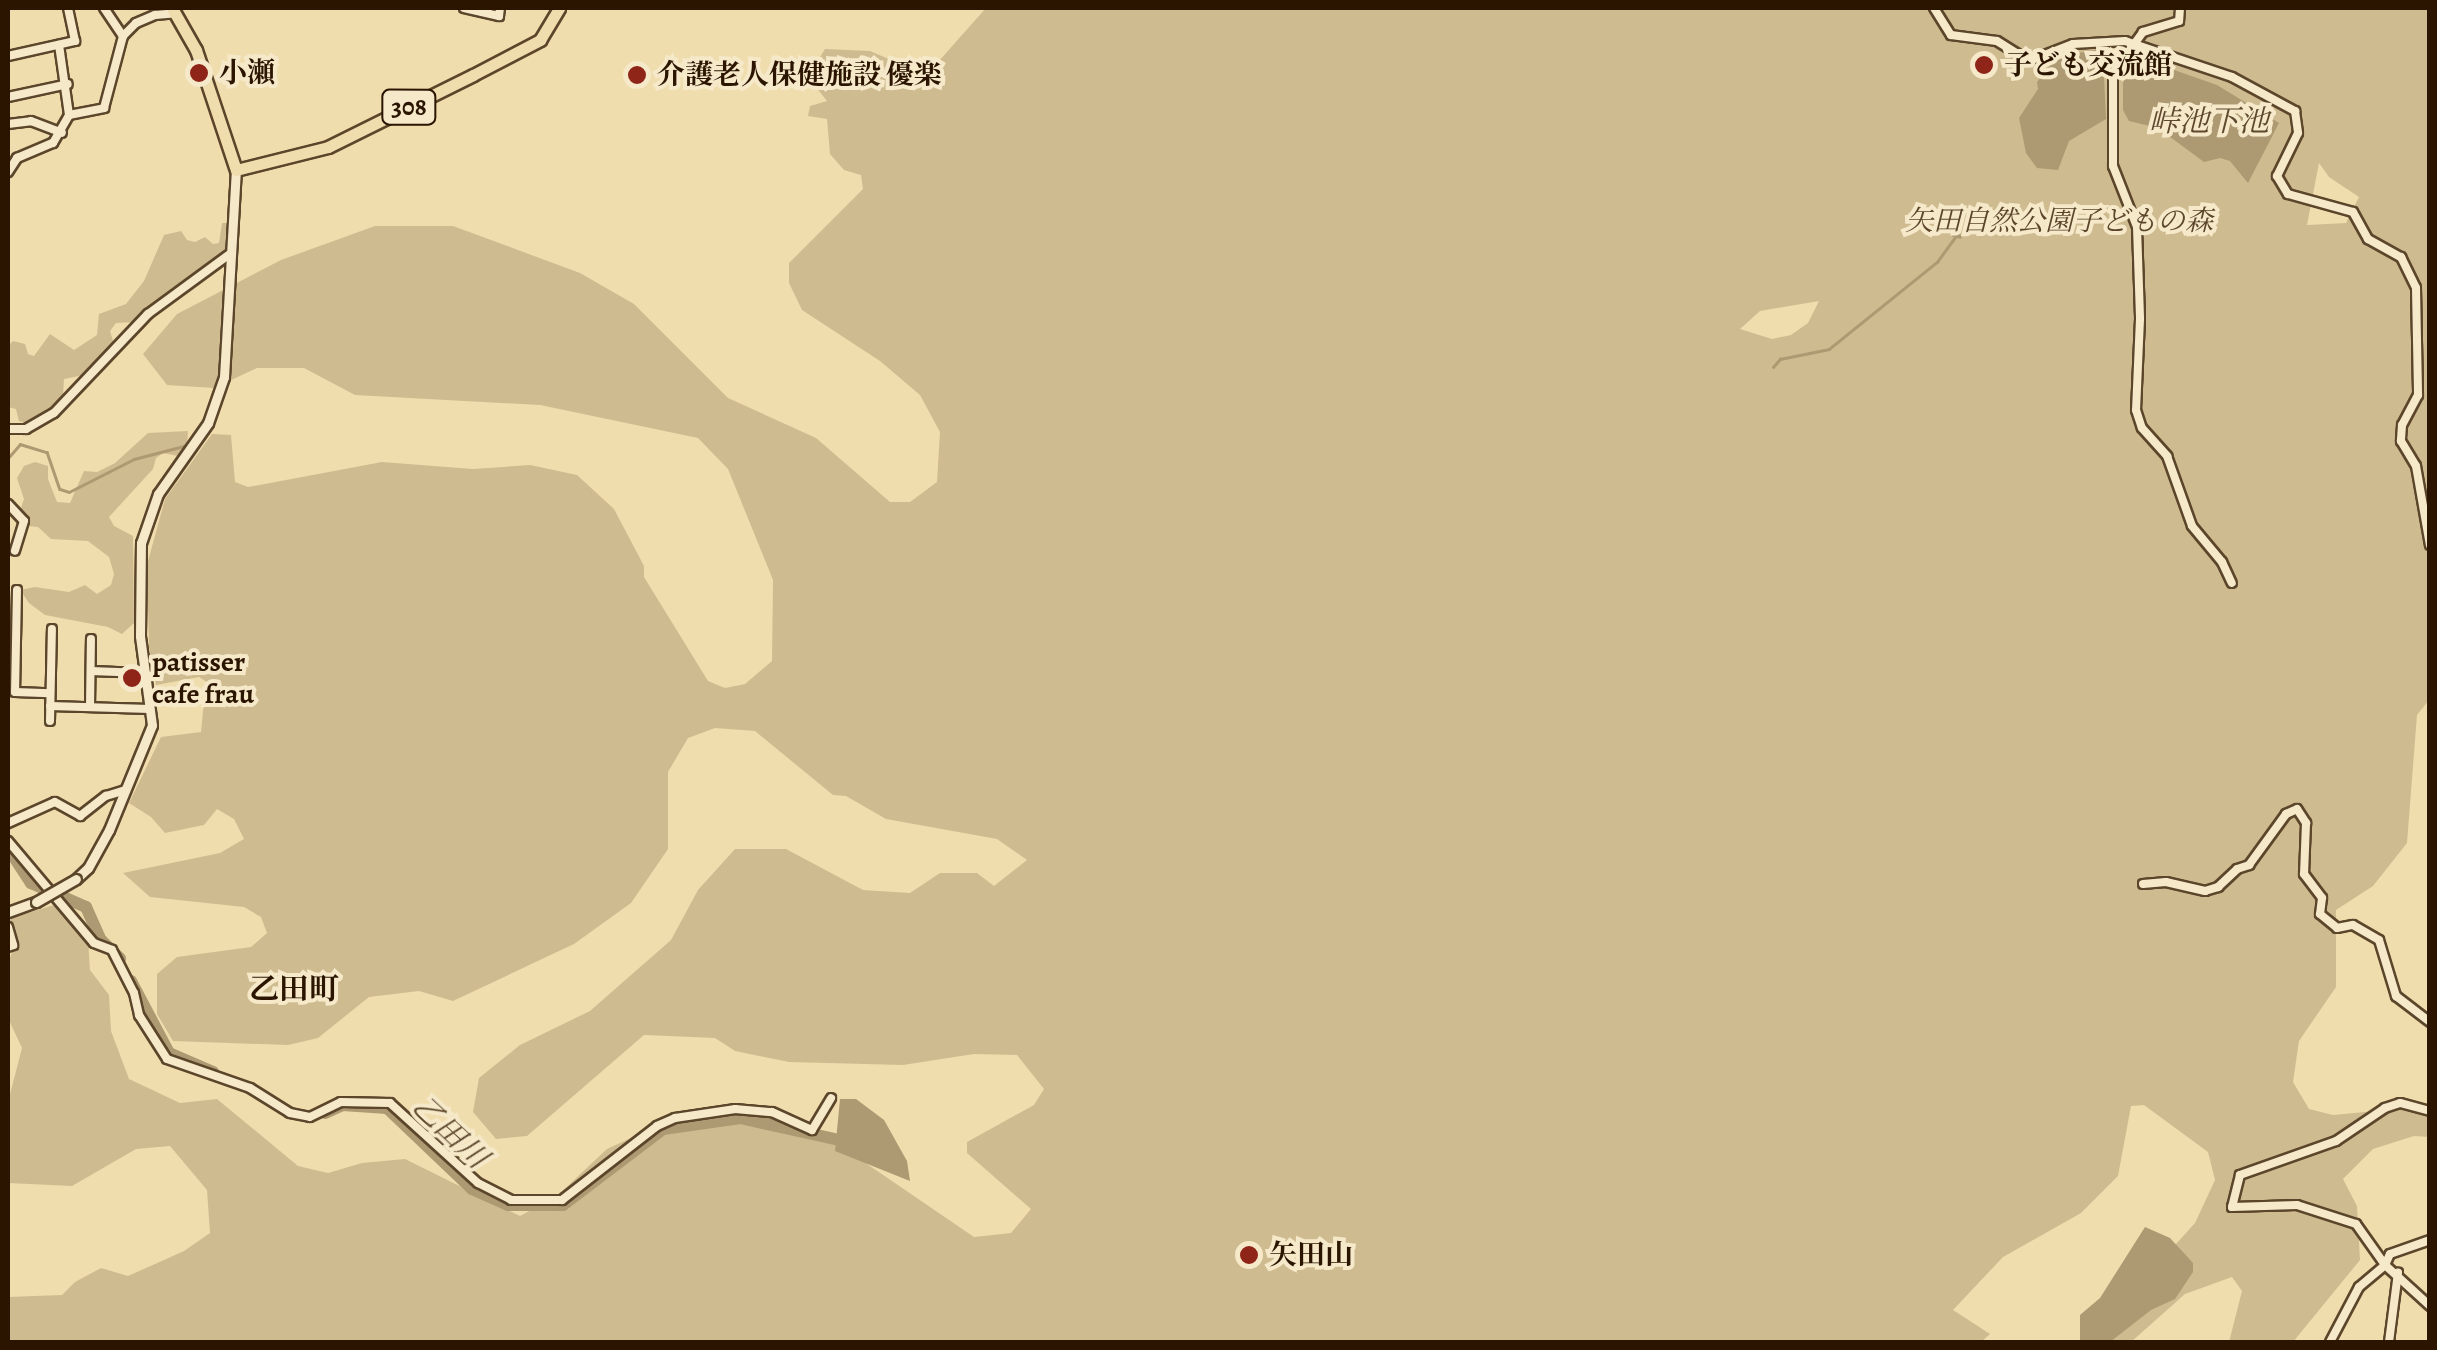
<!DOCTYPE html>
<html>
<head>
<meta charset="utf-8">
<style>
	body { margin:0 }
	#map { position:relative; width:2437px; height:1350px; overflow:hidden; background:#f0ddad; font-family:Alegreya,"Noto Serif JP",serif }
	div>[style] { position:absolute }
	.green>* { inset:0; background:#cfbb90 }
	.water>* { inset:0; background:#ad9972 }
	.stream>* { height:2.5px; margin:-1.25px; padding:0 1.25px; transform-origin:1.25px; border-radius:1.25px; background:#ad9972 }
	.river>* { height:12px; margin:-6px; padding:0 6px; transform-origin:6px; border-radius:6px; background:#ad9972 }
	.roads { filter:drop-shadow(2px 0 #5c462b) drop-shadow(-2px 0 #5c462b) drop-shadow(0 2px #5c462b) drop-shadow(0 -2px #5c462b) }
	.minor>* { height:8px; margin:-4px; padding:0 4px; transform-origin:4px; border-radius:4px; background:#f5e9ca }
	.tertiary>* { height:9px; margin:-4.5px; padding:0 4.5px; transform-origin:4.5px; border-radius:4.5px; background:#f5e9ca }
	.trunk>* { height:11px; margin:-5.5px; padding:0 5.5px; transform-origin:5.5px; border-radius:5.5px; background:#f0ddad }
	.bridges { filter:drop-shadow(2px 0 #5c462b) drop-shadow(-2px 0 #5c462b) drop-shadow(0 2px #5c462b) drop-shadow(0 -2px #5c462b) }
	.tertiary-bridge>* { height:9px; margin:-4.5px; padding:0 4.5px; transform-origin:4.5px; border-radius:4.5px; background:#f5e9ca }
	.dots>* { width:28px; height:28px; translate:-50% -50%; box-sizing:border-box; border:5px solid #f5e9ca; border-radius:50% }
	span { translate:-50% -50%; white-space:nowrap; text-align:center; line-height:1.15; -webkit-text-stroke:8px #f5e9ca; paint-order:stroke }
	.shield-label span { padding:2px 8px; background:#f5e9ca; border:2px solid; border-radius:8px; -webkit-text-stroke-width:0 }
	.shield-label { font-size:25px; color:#2b1400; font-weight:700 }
	.poi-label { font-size:28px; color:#2b1400; font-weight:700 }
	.left { translate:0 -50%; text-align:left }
	.park-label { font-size:28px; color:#5c462b; font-style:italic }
	.water-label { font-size:30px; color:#5f492e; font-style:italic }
	.neighbourhood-label { font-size:30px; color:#2b1400; font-weight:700 }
	.frame { position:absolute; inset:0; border:10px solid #2b1400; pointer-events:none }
</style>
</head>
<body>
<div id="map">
	<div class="green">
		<div style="clip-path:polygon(evenodd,986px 8px,2429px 8px,2429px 700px,2417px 715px,2407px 843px,2373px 886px,2336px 910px,2336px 987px,2299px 1041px,2293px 1082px,2309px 1109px,2333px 1115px,2429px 1106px,2429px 1137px,2414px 1136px,2373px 1149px,2343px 1179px,2357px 1206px,2360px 1260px,2293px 1342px,2229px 1342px,2242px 1291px,2232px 1277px,2185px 1294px,2131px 1342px,2087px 1342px,2195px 1223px,2215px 1180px,2208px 1152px,2144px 1105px,2131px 1106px,2118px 1176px,2081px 1213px,2003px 1257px,1953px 1310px,1990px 1334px,1981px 1342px,8px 1342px,8px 1297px,62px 1295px,75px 1282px,101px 1268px,128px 1276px,184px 1251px,210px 1233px,207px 1190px,170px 1146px,136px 1149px,72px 1186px,8px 1183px,8px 1102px,22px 1048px,8px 1018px,8px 963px,16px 942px,8px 919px,54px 905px,76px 911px,87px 924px,90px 970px,109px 995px,111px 1031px,129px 1079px,180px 1103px,217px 1099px,298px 1166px,328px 1173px,362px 1163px,405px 1159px,520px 1216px,557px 1196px,607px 1149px,671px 1119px,735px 1109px,772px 1112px,826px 1136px,974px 1237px,1011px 1233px,1031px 1209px,967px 1153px,967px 1142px,1034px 1105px,1044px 1089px,1017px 1055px,974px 1054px,903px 1065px,789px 1062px,735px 1051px,715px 1038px,644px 1035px,527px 1136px,496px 1139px,473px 1112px,479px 1078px,520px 1045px,590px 1011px,671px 940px,698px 890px,735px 849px,786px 849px,863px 890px,910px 893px,940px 873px,977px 873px,994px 886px,1027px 860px,997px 839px,886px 819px,846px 796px,833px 795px,755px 731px,715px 728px,688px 738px,668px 772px,668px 849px,631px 903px,574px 944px,453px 1001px,419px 991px,369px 997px,318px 1038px,288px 1045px,173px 1041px,157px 1014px,157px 974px,177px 957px,251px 947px,267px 933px,261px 917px,244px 907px,150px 897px,123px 873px,220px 853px,244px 839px,234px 819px,217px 809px,204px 825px,165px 833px,151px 817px,129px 803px,161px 737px,201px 732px,204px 701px,213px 686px,199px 677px,156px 685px,149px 647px,147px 565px,165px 499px,212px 434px,231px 435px,235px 482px,248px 487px,382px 462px,473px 469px,530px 465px,577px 475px,614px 509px,644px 566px,644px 577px,708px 681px,725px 688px,745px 684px,772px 661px,773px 580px,728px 469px,698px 438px,540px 405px,355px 395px,304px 368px,257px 368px,214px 388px,167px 385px,143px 354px,177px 314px,281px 260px,375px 226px,453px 226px,580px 273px,634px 304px,728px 398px,816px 438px,890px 502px,910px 502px,937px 482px,940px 432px,920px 395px,880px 361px,802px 310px,789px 283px,789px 263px,863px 189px,861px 175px,844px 170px,830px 154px,827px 119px,808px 116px,810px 106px,827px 101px,808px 77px,825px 49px,870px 51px,917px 71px,930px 71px,986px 8px,2319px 163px,2329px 177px,2359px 197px,2346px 223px,2307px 225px,2319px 163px,986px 8px,1819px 301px,1808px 323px,1791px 335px,1772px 339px,1740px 329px,1760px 311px,1819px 301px)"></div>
		<div style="clip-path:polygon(222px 223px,229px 223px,227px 248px,221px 255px,135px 322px,116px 323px,110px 331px,114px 344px,84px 375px,64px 379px,63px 395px,41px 417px,29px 424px,19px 421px,16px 409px,8px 407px,8px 346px,13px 341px,25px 344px,28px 354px,34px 356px,50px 334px,74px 350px,97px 335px,99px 314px,126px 304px,144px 281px,164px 235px,181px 231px,187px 240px,195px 242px,205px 237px,213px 244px,219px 243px)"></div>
		<div style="clip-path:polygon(188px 431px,187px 447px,178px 456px,163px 453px,156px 458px,153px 469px,109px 517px,114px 526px,133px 536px,134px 623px,122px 634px,108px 627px,45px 615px,29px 603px,20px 590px,35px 587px,69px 592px,85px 585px,97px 594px,111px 585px,114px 574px,109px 557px,88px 541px,51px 539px,38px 527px,28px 526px,20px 511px,24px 499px,17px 478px,24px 466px,35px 462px,48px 466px,48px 479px,57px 502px,70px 503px,84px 471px,97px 472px,115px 463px,148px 433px)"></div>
	</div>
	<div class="water">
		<div style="clip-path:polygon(2100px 49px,2116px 50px,2120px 56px,2104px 77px,2106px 119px,2069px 141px,2058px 170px,2037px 168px,2026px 153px,2019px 118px,2038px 89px,2037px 82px,2051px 64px,2068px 55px)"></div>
		<div style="clip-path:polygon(2137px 57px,2217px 85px,2279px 123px,2248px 183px,2230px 161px,2220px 158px,2204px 162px,2158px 128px,2129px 121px,2123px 110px,2123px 83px)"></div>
		<div style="clip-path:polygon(840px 1099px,856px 1099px,884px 1120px,907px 1161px,910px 1181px,835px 1151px)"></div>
		<div style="clip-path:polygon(2145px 1227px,2170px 1238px,2193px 1263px,2193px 1272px,2175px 1299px,2151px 1310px,2110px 1342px,2080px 1342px,2080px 1315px,2100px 1298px)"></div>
	</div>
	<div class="stream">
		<div style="left:1954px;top:231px;width:4px;rotate:14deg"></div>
		<div style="left:1958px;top:232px;width:5px;rotate:68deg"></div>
		<div style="left:1960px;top:237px;width:7px;rotate:-164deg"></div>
		<div style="left:1953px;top:235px;width:4px;rotate:-76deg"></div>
		<div style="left:1773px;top:367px;width:11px;rotate:-49deg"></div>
		<div style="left:1780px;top:359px;width:50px;rotate:-11.5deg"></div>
		<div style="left:1829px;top:349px;width:139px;rotate:-38.9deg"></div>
		<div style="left:1937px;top:262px;width:32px;rotate:-54deg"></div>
		<div style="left:8px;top:458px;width:18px;rotate:-49deg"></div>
		<div style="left:20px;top:444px;width:28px;rotate:17deg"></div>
		<div style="left:47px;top:452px;width:39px;rotate:71deg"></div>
		<div style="left:60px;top:489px;width:9px;rotate:18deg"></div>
		<div style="left:69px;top:492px;width:73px;rotate:-26.9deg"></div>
		<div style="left:134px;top:459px;width:52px;rotate:-14.6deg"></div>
	</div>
	<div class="river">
		<div style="left:8px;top:848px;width:42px;rotate:56.7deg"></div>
		<div style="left:31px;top:883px;width:60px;rotate:23.6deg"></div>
		<div style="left:86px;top:907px;width:35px;rotate:66deg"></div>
		<div style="left:100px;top:939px;width:28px;rotate:44deg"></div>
		<div style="left:131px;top:981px;width:81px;rotate:62.2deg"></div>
		<div style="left:169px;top:1053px;width:48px;rotate:23.4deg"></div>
		<div style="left:325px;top:1113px;width:20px;rotate:-24deg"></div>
		<div style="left:343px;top:1105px;width:44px;rotate:3.9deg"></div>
		<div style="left:387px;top:1108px;width:117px;rotate:43.6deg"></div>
		<div style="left:472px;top:1189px;width:39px;rotate:24deg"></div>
		<div style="left:508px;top:1205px;width:55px"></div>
		<div style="left:563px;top:1205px;width:126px;rotate:-37.2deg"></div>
		<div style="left:663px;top:1129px;width:78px;rotate:-8.1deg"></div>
		<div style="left:740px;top:1118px;width:97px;rotate:12.5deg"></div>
	</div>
	<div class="roads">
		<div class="minor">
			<div style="left:104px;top:8px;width:34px;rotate:56deg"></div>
			<div style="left:464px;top:8px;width:36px;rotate:13deg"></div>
			<div style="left:499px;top:16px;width:8px;rotate:-83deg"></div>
			<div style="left:1934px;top:8px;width:32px;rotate:58deg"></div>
			<div style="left:1951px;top:35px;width:46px;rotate:7.4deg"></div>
			<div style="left:1997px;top:41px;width:38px;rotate:32deg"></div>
			<div style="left:2029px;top:61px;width:47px;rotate:-21.1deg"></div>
			<div style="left:2073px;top:44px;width:52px;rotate:-3.3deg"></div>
			<div style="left:2125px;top:41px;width:113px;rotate:18.6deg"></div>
			<div style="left:2232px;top:77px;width:72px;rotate:28.4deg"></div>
			<div style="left:2295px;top:111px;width:22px;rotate:82deg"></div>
			<div style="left:2298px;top:133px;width:48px;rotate:116deg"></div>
			<div style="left:2277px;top:176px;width:21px;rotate:59deg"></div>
			<div style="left:2288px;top:194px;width:67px;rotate:15.5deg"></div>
			<div style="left:2353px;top:212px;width:31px;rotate:61deg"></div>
			<div style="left:2368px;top:239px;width:38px;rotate:29deg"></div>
			<div style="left:2401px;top:257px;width:34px;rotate:64deg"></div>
			<div style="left:2416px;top:288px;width:107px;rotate:88.9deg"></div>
			<div style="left:2418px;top:395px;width:34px;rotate:118deg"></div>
			<div style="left:2402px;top:425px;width:16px;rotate:94deg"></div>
			<div style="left:2401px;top:441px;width:29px;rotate:59deg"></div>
			<div style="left:2416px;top:466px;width:80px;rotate:80deg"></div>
			<div style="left:2180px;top:8px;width:13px;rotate:94deg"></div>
			<div style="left:2179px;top:21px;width:38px;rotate:163deg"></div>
			<div style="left:2143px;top:32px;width:51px;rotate:126.2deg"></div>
			<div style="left:2113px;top:73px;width:93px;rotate:90deg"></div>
			<div style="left:2113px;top:166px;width:66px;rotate:68.5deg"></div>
			<div style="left:2137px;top:227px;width:92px;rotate:88.1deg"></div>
			<div style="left:2140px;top:319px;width:91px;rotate:92.5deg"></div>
			<div style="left:2136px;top:410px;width:19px;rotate:72deg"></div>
			<div style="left:2142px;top:428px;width:38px;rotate:48deg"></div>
			<div style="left:2167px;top:456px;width:74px;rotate:70.3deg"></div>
			<div style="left:2192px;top:526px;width:47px;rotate:50.2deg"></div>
			<div style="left:2222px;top:562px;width:23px;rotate:65deg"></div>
			<div style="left:8px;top:56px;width:69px;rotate:-12.6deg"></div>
			<div style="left:75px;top:41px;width:34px;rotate:-102deg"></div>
			<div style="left:8px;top:97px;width:61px;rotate:-12.2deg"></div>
			<div style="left:69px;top:115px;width:36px;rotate:-11deg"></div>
			<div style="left:104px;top:108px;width:74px;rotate:-75.2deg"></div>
			<div style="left:123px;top:36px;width:18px;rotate:-45deg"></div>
			<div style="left:136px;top:23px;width:21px;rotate:-23deg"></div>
			<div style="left:155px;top:15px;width:21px;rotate:-5deg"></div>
			<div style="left:8px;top:124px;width:23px;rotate:-7deg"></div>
			<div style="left:31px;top:121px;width:33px;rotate:21deg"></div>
			<div style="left:8px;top:172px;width:17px;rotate:-57deg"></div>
			<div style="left:17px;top:158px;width:39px;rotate:-23deg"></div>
			<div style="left:53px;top:143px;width:32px;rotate:-60deg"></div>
			<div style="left:69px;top:115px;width:71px;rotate:-98.1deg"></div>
			<div style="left:8px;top:429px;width:18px"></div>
			<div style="left:26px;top:429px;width:32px;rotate:-30deg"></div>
			<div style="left:54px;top:413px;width:137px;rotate:-46.5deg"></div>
			<div style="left:148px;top:314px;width:103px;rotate:-36.3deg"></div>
			<div style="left:8px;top:504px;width:23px;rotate:47deg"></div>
			<div style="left:24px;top:521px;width:31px;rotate:107deg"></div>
			<div style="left:17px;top:590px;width:102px;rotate:91.1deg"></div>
			<div style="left:15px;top:692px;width:35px;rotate:2deg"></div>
			<div style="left:91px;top:671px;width:33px;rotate:2deg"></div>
			<div style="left:50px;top:706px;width:100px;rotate:1.7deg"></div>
			<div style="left:90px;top:707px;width:68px;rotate:-89.2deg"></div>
			<div style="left:50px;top:721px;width:92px;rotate:-88.8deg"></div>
			<div style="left:8px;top:823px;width:51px;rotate:-24.1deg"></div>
			<div style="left:55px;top:802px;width:29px;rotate:29deg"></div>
			<div style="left:80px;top:816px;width:33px;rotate:-38deg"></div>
			<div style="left:106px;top:796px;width:21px;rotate:-17deg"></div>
			<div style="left:8px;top:841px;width:133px;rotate:49.9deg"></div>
			<div style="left:94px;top:943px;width:19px;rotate:21deg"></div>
			<div style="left:112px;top:950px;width:48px;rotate:62.9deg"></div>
			<div style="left:134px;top:993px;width:23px;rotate:77deg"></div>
			<div style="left:139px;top:1015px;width:52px;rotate:57.5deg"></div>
			<div style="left:167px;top:1059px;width:88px;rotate:19.3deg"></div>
			<div style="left:250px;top:1088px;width:47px;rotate:32deg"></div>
			<div style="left:290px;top:1113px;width:20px;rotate:11deg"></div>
			<div style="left:310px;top:1117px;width:34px;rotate:-26deg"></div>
			<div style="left:341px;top:1102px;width:49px;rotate:1.2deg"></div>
			<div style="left:390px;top:1103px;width:119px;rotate:42.3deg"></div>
			<div style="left:478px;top:1183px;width:37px;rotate:27deg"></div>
			<div style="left:511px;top:1200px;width:51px"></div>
			<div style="left:562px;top:1200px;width:120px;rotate:-37.9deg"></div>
			<div style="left:657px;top:1126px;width:20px;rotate:-24deg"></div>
			<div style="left:675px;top:1118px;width:61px;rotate:-8.5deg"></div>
			<div style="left:735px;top:1109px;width:37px;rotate:5deg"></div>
			<div style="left:772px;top:1112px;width:44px;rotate:24.2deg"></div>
			<div style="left:812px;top:1130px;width:37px;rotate:-59deg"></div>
			<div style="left:2143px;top:884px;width:23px;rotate:-5deg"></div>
			<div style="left:2166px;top:882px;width:40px;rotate:13deg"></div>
			<div style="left:2205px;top:891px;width:14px;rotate:-17deg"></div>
			<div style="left:2218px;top:887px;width:26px;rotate:-43deg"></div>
			<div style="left:2237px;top:869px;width:13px;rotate:-18deg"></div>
			<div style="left:2249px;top:865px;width:63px;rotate:-54deg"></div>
			<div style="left:2286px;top:814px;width:12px;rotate:-24deg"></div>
			<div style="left:2297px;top:809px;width:17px;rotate:57deg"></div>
			<div style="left:2306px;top:823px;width:51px;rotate:92.2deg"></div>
			<div style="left:2304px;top:874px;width:30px;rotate:53deg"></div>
			<div style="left:2322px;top:898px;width:16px;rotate:97deg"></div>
			<div style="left:2320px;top:914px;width:22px;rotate:39deg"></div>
			<div style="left:2337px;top:928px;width:16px;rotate:-11deg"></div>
			<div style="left:2353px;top:925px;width:30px;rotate:30deg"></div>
			<div style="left:2379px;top:940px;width:59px;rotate:73.1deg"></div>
			<div style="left:2396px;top:996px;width:43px;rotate:37.4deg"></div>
			<div style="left:8px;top:927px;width:19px;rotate:74deg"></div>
			<div style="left:13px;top:945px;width:5px;rotate:158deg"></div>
			<div style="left:2430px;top:1111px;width:31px;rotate:-165deg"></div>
			<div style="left:2400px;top:1103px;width:16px;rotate:162deg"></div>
			<div style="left:2385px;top:1108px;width:59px;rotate:146deg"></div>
			<div style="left:2336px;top:1141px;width:102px;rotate:160.5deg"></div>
			<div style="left:2240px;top:1175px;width:33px;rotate:104deg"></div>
			<div style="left:2232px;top:1207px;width:65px;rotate:-1.8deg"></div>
			<div style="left:2297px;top:1205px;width:62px;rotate:17.9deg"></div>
			<div style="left:2356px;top:1224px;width:50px;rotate:54.7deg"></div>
			<div style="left:2385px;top:1265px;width:61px;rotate:42.3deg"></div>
			<div style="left:2330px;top:1342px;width:62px;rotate:-62.2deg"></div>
			<div style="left:2359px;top:1287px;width:34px;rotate:-40deg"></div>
			<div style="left:2385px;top:1265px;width:12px;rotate:-66deg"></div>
			<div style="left:2390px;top:1254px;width:42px;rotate:-19.3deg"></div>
			<div style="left:2389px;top:1342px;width:70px;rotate:-82.6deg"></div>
		</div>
		<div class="tertiary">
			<div style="left:76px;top:879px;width:16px;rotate:-43deg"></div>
			<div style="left:88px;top:868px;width:43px;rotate:-61.1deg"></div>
			<div style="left:109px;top:830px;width:113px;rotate:-67.7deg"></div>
			<div style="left:152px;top:725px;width:90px;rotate:-97.7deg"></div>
			<div style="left:140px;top:636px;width:93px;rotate:-89.4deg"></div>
			<div style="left:141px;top:543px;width:52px;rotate:-70.9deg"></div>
			<div style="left:158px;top:494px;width:87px;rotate:-54.8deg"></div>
			<div style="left:208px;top:423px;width:49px;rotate:-70.8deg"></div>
			<div style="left:224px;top:377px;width:207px;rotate:-86.7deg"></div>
			<div style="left:8px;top:912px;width:30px;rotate:-20deg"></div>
		</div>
		<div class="trunk">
			<div style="left:172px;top:8px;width:48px;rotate:60.3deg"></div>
			<div style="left:196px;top:50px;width:126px;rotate:71.6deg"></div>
			<div style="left:236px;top:170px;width:95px;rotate:-14deg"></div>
			<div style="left:328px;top:147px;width:162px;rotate:-26.4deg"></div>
			<div style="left:473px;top:75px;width:76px;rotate:-27.6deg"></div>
			<div style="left:540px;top:40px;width:37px;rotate:-59deg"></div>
		</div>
	</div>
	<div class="bridges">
		<div class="tertiary-bridge">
			<div style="left:36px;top:902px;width:46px;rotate:-29.9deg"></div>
		</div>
	</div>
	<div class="dots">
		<div style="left:1984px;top:65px;background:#8f2418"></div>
		<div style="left:199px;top:73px;background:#8f2418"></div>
		<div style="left:637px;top:75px;background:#8f2418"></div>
		<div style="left:132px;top:678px;background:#8f2418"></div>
		<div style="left:1249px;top:1255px;background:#8f2418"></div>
	</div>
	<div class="shield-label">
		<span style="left:409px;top:107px">308</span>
	</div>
	<div class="poi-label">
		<span class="left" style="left:2004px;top:65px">子ども交流館</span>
		<span class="left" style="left:219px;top:73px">小瀬</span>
		<span class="left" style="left:657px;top:75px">介護老人保健施設 優楽</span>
		<span class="left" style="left:152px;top:678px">patisser<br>cafe frau</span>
		<span class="left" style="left:1269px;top:1255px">矢田山</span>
	</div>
	<div class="park-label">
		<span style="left:2059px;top:221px">矢田自然公園子どもの森</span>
	</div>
	<div class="water-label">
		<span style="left:2209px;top:121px">峠池下池</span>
		<span style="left:450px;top:1132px;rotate:43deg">乙田川</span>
	</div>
	<div class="neighbourhood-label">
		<span style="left:294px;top:989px">乙田町</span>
	</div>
	<div class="frame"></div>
</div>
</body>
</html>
